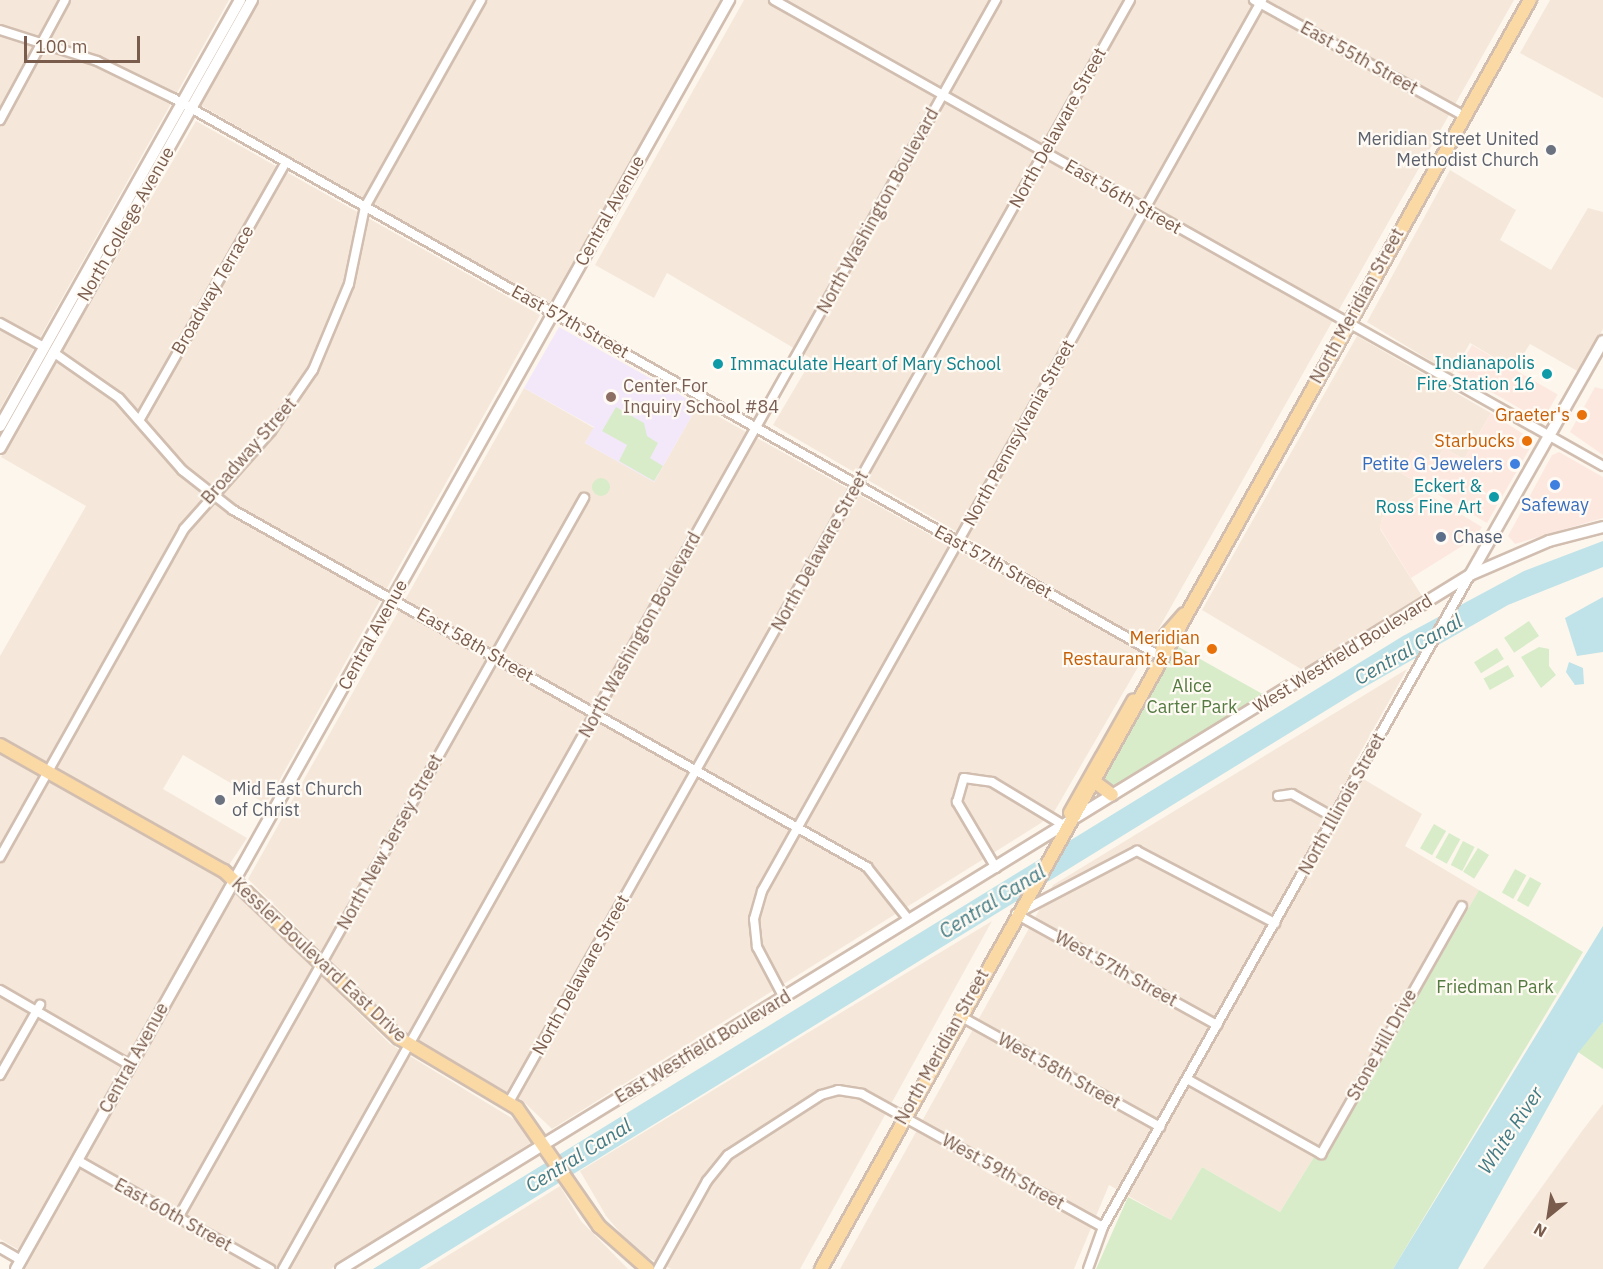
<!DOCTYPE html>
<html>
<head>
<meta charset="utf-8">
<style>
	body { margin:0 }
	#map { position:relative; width:1603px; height:1269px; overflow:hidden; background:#fdf6ec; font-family:"IBM Plex Sans",sans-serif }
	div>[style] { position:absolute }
	.residential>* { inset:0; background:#f5e8da }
	.commercial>* { inset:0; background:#fde8e0; transform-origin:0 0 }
	.education>* { inset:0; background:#f3e8fa }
	.green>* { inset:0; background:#d8ecc9; transform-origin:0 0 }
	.round { border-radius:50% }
	.water>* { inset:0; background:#bfe3e8 }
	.roads { filter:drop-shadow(2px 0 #d1beb0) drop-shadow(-2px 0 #d1beb0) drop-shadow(0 2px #d1beb0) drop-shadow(0 -2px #d1beb0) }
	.street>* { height:8px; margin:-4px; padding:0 4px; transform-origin:4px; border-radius:4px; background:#fff }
	.secondary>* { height:10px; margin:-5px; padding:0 5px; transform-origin:5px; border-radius:5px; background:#fff }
	.primary>* { height:12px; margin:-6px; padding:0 6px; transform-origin:6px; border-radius:6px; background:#fbd9a5 }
	.dots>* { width:16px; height:16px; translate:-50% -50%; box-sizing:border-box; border:3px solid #fffaf3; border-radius:50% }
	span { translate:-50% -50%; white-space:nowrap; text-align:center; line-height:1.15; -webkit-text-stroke:4.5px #fffaf3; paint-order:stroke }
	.street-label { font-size:18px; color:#7a5c4d }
	.worship-label { font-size:18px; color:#5b616d }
	.right { translate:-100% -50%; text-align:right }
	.left { translate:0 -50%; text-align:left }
	.culture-label { font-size:18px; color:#0d838f }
	.education-label { font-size:18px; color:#785e54 }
	.food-label { font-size:18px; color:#c56008 }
	.shop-label { font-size:18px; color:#366cbe }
	.service-label { font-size:18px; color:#4e5e75 }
	.park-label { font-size:18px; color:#537a41 }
	.water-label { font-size:20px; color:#437c86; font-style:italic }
	.north { position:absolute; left:1519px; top:1185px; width:60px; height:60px; -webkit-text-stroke:4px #fffaf3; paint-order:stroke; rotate:210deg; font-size:16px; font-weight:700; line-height:24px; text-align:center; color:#7a5c4d }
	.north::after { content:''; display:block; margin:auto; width:21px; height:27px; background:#7a5c4d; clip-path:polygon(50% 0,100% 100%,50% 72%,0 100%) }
	.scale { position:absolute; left:24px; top:36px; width:116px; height:27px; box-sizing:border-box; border:3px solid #7a5c4d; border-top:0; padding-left:8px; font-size:18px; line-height:21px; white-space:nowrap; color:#7a5c4d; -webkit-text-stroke:4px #fffaf3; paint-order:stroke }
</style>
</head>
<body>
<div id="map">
	<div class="residential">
		<div style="clip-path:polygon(0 0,229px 0,0 409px)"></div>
		<div style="clip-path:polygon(258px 0,724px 0,551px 305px,200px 105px)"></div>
		<div style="clip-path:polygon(744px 0,1514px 0,1150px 644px,773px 425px,812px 359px,667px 273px,654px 298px,595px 265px)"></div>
		<div style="clip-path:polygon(1550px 0,1603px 0,1603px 98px,1520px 53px)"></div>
		<div style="clip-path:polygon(196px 121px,540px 315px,266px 804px,183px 755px,163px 789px,247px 838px,229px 865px,0 737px,0 656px,86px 506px,1px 457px)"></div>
		<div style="clip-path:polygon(1450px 170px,1516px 210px,1500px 240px,1551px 270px,1588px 208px,1603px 212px,1603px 329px,1579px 372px,1530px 344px,1514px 369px,1470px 343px,1452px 374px,1367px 322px)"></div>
		<div style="clip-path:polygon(1357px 336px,1491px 413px,1464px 459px,1444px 448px,1435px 463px,1413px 450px,1401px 473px,1426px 488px,1382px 518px,1380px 529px,1422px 596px,1306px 672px,1202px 610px)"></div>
		<div style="clip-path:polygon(524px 388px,594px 428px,585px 443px,654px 482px,698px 405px,1145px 655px,1054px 812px,1041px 823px,552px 1129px,525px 1103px,400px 1029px,248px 879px)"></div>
		<div style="clip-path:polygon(1407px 669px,1350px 771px,1422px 814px,1405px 846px,1479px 890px,1323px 1162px,1314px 1157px,1280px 1212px,1202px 1167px,1171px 1220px,1109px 1185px,1074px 1269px,840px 1269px,1053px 885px)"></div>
		<div style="clip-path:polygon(0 750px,218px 874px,390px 1044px,520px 1123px,532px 1142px,331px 1269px,25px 1269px,31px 1257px,0 1239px)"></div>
		<div style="clip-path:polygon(992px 921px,800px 1269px,671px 1269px,637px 1252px,606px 1216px,580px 1171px)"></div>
		<div style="clip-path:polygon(1603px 1104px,1603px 1269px,1483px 1269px,1582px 1131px)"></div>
		<div style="clip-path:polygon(560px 1186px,581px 1221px,628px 1269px,426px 1269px)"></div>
	</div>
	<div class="commercial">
		<div style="left:1472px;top:345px;width:99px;height:31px;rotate:30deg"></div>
		<div style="clip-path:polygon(1595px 387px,1603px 389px,1603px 455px,1570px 432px)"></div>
		<div style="clip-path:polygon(1491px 413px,1534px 441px,1487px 523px,1401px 473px,1413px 450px,1435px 463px,1444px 448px,1464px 459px)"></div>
		<div style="clip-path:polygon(1559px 452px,1603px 477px,1603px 518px,1515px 544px,1508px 536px,1552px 455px)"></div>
		<div style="clip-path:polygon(1424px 492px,1482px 527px,1475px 538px,1411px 578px,1380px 528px,1382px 518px)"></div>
	</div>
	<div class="education">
		<div style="clip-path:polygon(559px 327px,698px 405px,654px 482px,585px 443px,594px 427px,524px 388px)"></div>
	</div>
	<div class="green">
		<div style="clip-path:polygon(616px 407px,644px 423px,647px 436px,658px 443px,650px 458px,663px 466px,654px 481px,619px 461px,627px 445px,602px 431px)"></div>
		<div class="round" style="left:592px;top:478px;width:18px;height:18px"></div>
		<div style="left:1529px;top:621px;width:18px;height:30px;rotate:56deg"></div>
		<div style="clip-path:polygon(1177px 646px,1266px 696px,1113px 789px,1101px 781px)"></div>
		<div style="clip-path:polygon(1539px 647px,1549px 649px,1549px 666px,1556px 675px,1541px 688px,1521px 657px)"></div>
		<div style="left:1497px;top:648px;width:13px;height:27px;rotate:58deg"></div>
		<div style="left:1508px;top:665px;width:13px;height:28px;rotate:61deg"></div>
		<div style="left:1434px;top:824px;width:14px;height:28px;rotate:30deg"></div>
		<div style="left:1449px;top:833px;width:13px;height:28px;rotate:29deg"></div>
		<div style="left:1463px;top:841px;width:13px;height:27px;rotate:27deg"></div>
		<div style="left:1478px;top:848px;width:13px;height:28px;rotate:32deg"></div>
		<div style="left:1515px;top:869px;width:13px;height:27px;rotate:29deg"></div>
		<div style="left:1530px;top:877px;width:13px;height:27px;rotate:29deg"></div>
		<div style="clip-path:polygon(1479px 890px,1583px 952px,1393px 1269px,1096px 1269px,1128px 1197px,1171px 1220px,1202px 1167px,1280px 1212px,1314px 1157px,1323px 1161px)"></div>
		<div style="clip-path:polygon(1603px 1022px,1603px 1069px,1578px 1052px)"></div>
	</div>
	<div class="water">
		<div style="clip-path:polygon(1603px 541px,1603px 567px,1508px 605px,1356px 692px,419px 1269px,373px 1269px,1403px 636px,1524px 571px)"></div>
		<div style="clip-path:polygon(1603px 597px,1603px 652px,1577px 656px,1565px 618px)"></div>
		<div style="clip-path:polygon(1569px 662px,1583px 668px,1584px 684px,1575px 685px,1566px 672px)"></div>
		<div style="clip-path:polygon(1603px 926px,1603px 1022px,1578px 1053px,1458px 1269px,1393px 1269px)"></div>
	</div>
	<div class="roads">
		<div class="street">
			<div style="left:774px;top:0;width:951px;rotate:29.34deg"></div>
			<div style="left:1254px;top:0;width:240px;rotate:28.9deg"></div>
			<div style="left:0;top:30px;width:102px;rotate:17.7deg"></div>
			<div style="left:97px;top:61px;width:85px;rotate:26deg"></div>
			<div style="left:173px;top:98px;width:1134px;rotate:29.48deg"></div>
			<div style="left:0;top:120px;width:136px;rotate:-61.6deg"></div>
			<div style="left:0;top:323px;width:50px;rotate:28.6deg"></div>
			<div style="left:53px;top:352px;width:80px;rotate:34.9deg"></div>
			<div style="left:119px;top:398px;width:96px;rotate:48.8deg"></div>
			<div style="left:182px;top:470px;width:65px;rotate:38.1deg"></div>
			<div style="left:233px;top:510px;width:728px;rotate:29.38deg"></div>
			<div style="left:867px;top:867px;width:68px;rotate:51.6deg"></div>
			<div style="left:140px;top:419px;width:296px;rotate:-60.4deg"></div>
			<div style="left:1278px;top:796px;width:14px;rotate:-8deg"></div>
			<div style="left:1292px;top:794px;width:49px;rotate:29.2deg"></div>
			<div style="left:0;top:857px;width:376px;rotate:-60.7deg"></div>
			<div style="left:184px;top:529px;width:131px;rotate:-48.4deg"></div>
			<div style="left:271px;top:431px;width:74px;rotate:-55.5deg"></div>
			<div style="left:313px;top:370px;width:93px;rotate:-67.3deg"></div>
			<div style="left:349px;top:284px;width:79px;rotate:-78.3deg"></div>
			<div style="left:365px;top:207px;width:237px;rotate:-60.7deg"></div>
			<div style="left:996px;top:868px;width:77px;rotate:-120.6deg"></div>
			<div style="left:957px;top:802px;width:25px;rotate:-74deg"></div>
			<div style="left:964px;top:778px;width:28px;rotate:8deg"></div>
			<div style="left:992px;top:782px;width:85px;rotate:31.1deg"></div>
			<div style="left:1022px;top:911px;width:130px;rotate:-27.6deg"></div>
			<div style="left:1137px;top:851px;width:156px;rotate:27.6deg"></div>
			<div style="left:1016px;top:914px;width:230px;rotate:28.9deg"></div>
			<div style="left:0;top:990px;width:150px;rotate:30deg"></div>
			<div style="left:784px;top:998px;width:58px;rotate:-117.9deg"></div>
			<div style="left:757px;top:947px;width:28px;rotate:-96deg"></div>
			<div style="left:754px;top:919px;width:29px;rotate:-74deg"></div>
			<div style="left:762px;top:891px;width:1022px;rotate:-60.7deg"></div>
			<div style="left:960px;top:1016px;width:229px;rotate:29deg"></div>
			<div style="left:0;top:1075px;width:81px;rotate:-60.3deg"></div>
			<div style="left:1187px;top:1079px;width:154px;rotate:29.2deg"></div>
			<div style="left:1321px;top:1154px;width:285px;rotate:-60.4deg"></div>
			<div style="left:509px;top:1102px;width:1265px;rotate:-60.6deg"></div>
			<div style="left:77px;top:1160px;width:222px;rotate:29.5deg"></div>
			<div style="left:178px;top:1218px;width:827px;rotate:-60.58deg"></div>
			<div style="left:0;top:1248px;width:24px;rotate:30deg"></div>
			<div style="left:283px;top:1269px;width:1456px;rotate:-60.67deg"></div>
			<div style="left:658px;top:1269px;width:101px;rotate:-60.9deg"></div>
			<div style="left:707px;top:1181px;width:33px;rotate:-51deg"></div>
			<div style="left:728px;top:1155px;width:111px;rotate:-32.8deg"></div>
			<div style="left:821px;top:1095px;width:18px;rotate:-16deg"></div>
			<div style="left:838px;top:1090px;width:24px;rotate:9deg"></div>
			<div style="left:862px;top:1094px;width:275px;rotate:28.9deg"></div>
			<div style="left:1088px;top:1269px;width:45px;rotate:-70.3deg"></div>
			<div style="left:1103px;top:1227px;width:746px;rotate:-60.62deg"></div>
		</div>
		<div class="secondary">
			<div style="left:0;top:426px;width:489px;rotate:-60.6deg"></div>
			<div style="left:0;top:448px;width:514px;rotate:-60.64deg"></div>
			<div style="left:1470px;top:575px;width:269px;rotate:-60.4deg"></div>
			<div style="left:16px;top:1269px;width:1456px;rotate:-60.67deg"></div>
			<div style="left:341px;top:1269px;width:1325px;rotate:-31.58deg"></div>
			<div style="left:1470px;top:575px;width:86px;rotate:-23.3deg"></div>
			<div style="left:1549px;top:541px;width:56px;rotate:-14.5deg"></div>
		</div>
		<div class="primary">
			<div style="left:1161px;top:655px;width:19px;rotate:-78deg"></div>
			<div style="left:1165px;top:636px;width:29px;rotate:-49deg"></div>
			<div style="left:0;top:745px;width:257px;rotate:29.4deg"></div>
			<div style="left:224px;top:871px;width:242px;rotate:43.7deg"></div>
			<div style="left:399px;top:1038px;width:137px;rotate:30.7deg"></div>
			<div style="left:517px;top:1108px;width:144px;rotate:55.2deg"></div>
			<div style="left:599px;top:1226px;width:65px;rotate:41.3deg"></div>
			<div style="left:1095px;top:782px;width:21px;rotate:37deg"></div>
			<div style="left:1070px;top:813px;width:129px;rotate:-60.6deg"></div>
			<div style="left:821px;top:1269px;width:1454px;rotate:-60.81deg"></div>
		</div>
	</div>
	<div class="dots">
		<div style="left:1551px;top:150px;background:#6b7280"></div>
		<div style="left:718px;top:364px;background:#0f9aa8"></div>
		<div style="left:1547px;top:374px;background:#0f9aa8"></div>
		<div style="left:611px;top:397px;background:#8d6e63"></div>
		<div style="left:1582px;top:415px;background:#e8710a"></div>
		<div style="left:1527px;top:441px;background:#e8710a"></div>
		<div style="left:1515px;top:464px;background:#3f7fe0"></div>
		<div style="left:1555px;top:485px;background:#3f7fe0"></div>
		<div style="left:1494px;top:497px;background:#0f9aa8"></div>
		<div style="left:1441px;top:537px;background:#5c6f8a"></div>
		<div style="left:1212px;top:649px;background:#e8710a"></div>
		<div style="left:220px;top:800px;background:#6b7280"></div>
	</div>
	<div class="street-label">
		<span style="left:1359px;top:58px;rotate:29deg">East 55th Street</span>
		<span style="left:1058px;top:128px;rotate:-61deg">North Delaware Street</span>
		<span style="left:1123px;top:197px;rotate:30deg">East 56th Street</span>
		<span style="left:610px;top:211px;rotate:-61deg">Central Avenue</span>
		<span style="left:878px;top:211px;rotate:-61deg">North Washington Boulevard</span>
		<span style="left:126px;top:224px;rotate:-60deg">North College Avenue</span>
		<span style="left:213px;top:290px;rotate:-60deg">Broadway Terrace</span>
		<span style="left:1357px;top:306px;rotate:-61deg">North Meridian Street</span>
		<span style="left:570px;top:322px;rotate:29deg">East 57th Street</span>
		<span style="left:1019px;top:433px;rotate:-61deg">North Pennsylvania Street</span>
		<span style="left:249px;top:451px;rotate:-49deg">Broadway Street</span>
		<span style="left:820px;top:551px;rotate:-61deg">North Delaware Street</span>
		<span style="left:993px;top:562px;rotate:29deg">East 57th Street</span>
		<span style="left:373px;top:635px;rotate:-61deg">Central Avenue</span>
		<span style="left:640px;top:635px;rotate:-61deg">North Washington Boulevard</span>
		<span style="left:475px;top:645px;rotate:30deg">East 58th Street</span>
		<span style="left:1343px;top:654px;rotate:-32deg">West Westfield Boulevard</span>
		<span style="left:1342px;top:804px;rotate:-61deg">North Illinois Street</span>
		<span style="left:390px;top:842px;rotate:-61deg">North New Jersey Street</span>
		<span style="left:319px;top:960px;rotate:43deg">Kessler Boulevard East Drive</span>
		<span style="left:1116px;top:969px;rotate:29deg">West 57th Street</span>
		<span style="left:581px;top:975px;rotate:-61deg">North Delaware Street</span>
		<span style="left:1382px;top:1045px;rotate:-61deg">Stone Hill Drive</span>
		<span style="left:703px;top:1047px;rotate:-31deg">East Westfield Boulevard</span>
		<span style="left:942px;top:1047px;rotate:-61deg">North Meridian Street</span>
		<span style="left:134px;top:1058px;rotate:-61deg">Central Avenue</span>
		<span style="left:1059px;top:1071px;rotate:29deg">West 58th Street</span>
		<span style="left:1003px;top:1172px;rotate:29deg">West 59th Street</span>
		<span style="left:173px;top:1215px;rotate:29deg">East 60th Street</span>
	</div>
	<div class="worship-label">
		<span class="right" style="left:1539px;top:150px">Meridian Street United<br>Methodist Church</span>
		<span class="left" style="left:232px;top:800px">Mid East Church<br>of Christ</span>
	</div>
	<div class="culture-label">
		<span class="left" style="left:730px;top:364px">Immaculate Heart of Mary School</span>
		<span class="right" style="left:1535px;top:374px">Indianapolis<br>Fire Station 16</span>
		<span class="right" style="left:1482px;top:497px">Eckert &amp;<br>Ross Fine Art</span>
	</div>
	<div class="education-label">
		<span class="left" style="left:623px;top:397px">Center For<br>Inquiry School #84</span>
	</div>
	<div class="food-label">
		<span class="right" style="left:1570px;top:415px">Graeter's</span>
		<span class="right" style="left:1515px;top:441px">Starbucks</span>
		<span class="right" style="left:1200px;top:649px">Meridian<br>Restaurant &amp; Bar</span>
	</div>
	<div class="shop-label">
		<span class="right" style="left:1503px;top:464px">Petite G Jewelers</span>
		<span style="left:1555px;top:505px">Safeway</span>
	</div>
	<div class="service-label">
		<span class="left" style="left:1453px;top:537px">Chase</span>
	</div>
	<div class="park-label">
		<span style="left:1192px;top:697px">Alice<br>Carter Park</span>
		<span style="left:1495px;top:987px">Friedman Park</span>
	</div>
	<div class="water-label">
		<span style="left:1408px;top:649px;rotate:-30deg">Central Canal</span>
		<span style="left:992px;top:901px;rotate:-32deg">Central Canal</span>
		<span style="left:1510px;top:1130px;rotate:-56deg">White River</span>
		<span style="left:578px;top:1155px;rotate:-32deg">Central Canal</span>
	</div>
	<div class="north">N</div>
	<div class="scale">100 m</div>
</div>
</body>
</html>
